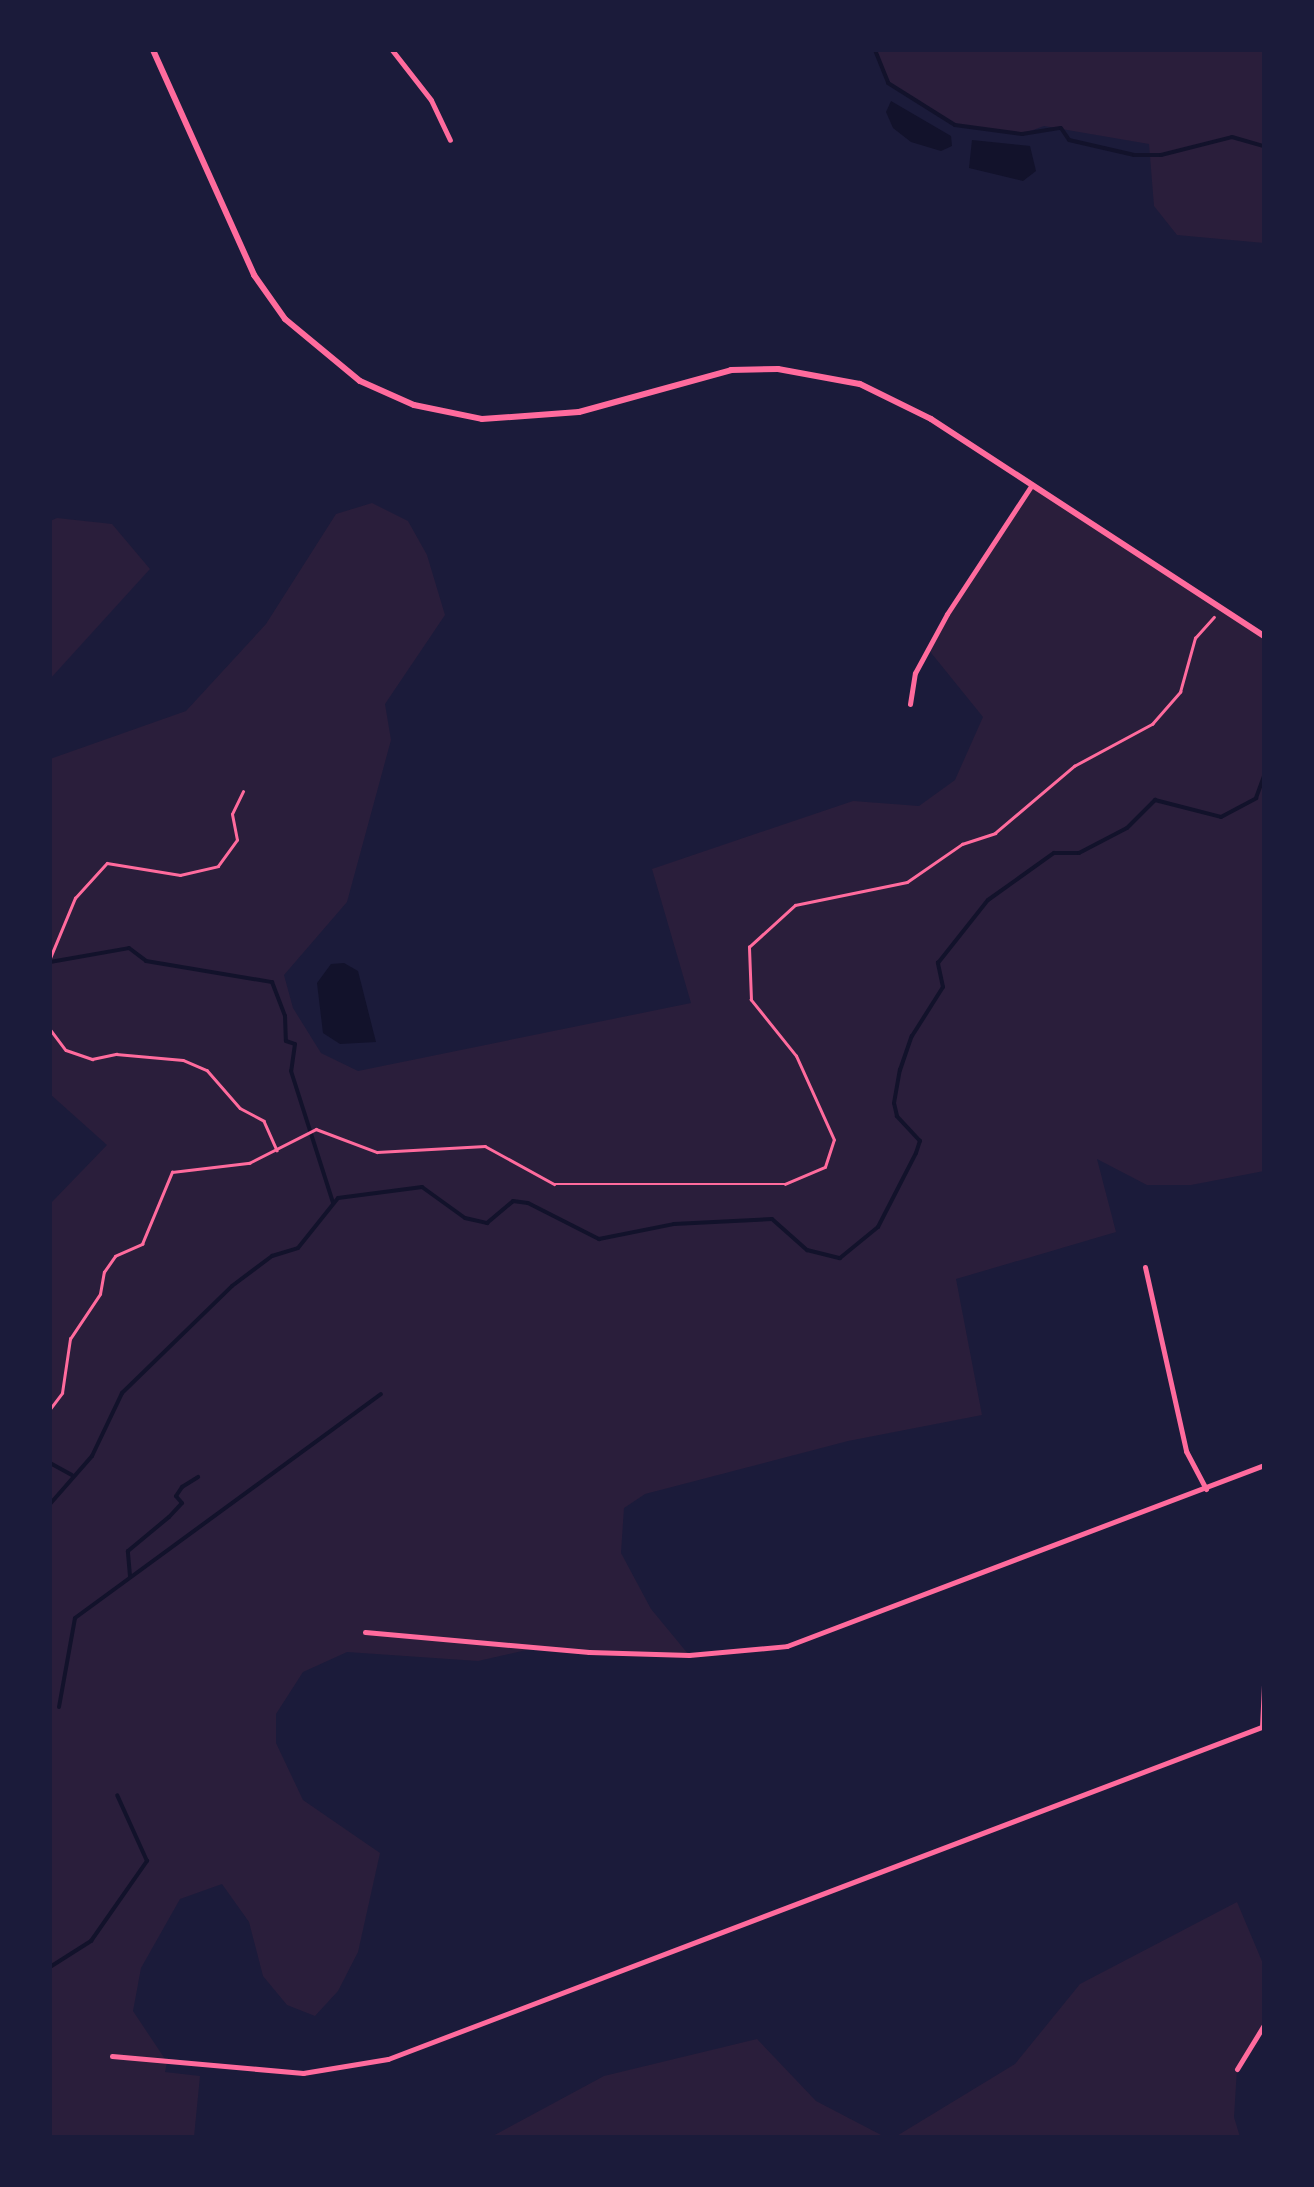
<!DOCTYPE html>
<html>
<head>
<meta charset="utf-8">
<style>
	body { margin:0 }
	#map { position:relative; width:1314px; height:2187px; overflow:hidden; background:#1b1b3a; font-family:Signika,sans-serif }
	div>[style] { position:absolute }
	.green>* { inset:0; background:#2a1e3b }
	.water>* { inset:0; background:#12122b }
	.stream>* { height:4px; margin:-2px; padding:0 2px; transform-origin:2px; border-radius:2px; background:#12122b }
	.path>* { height:2.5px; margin:-1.25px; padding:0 1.25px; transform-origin:1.25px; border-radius:1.25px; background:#ff6b9d }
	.minor>* { height:5px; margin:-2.5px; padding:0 2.5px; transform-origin:2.5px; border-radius:2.5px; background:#ff6b9d }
	.tertiary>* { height:6px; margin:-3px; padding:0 3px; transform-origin:3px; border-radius:3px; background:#ff6b9d }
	span { translate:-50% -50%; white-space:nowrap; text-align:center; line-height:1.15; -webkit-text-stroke:10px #1b1b3a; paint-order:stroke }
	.frame { position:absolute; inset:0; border:52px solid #1b1b3a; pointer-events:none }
</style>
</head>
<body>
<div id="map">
	<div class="green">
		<div style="clip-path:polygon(875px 50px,1264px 50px,1264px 243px,1177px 235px,1154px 206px,1149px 144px,1044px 126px,1022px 134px,955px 125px,888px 83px)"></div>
		<div style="clip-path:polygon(1031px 486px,1264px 636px,1264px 1171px,1191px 1185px,1147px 1185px,1097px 1159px,1116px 1232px,956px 1279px,982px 1415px,848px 1441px,645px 1494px,624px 1508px,621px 1553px,651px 1609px,689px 1655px,535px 1648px,478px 1661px,347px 1652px,303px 1672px,276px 1714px,276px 1743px,303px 1800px,380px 1853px,358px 1952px,338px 1991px,315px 2016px,287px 2005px,263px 1976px,249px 1922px,222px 1884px,180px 1899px,141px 1968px,133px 2011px,167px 2062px,165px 2072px,200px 2076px,194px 2137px,50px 2137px,50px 1204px,107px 1145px,50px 1094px,50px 759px,186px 711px,266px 624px,336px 514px,372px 503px,408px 521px,427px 555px,445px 615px,385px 704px,391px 740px,347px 902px,284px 975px,293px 1008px,321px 1053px,358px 1071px,691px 1003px,652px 869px,853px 801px,919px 806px,955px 780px,983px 717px,928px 649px)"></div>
		<div style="clip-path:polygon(57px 518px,112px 524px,150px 569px,50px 679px,50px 521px)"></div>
		<div style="clip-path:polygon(1237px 1902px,1264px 1966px,1264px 2025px,1237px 2069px,1234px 2117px,1240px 2137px,895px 2137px,1015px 2064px,1080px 1984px)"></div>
		<div style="clip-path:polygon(757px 2039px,816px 2101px,885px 2137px,491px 2137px,604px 2076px)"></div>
	</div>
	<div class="water">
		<div style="clip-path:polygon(891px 101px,951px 136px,952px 146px,941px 151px,911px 142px,893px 128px,886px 112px)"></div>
		<div style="clip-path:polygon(972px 140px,1030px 146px,1036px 171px,1023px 181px,969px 168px)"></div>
		<div style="clip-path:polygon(344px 963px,358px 971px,376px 1042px,340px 1044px,323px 1033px,317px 983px,331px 964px)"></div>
	</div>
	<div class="stream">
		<div style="left:875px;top:50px;width:35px;rotate:68deg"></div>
		<div style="left:888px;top:83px;width:79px;rotate:32.1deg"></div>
		<div style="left:955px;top:125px;width:68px;rotate:7.7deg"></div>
		<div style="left:1022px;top:134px;width:39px;rotate:-9deg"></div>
		<div style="left:1061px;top:128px;width:14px;rotate:56deg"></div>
		<div style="left:1069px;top:140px;width:67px;rotate:13deg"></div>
		<div style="left:1134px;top:155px;width:27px"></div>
		<div style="left:1161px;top:155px;width:73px;rotate:-14.2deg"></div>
		<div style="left:1232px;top:137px;width:33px;rotate:16deg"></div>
		<div style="left:50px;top:962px;width:80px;rotate:-10deg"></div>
		<div style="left:129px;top:948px;width:21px;rotate:37deg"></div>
		<div style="left:146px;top:961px;width:128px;rotate:9.5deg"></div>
		<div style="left:272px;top:982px;width:36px;rotate:69deg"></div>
		<div style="left:285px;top:1016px;width:25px;rotate:88deg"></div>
		<div style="left:286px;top:1041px;width:9px;rotate:18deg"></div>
		<div style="left:295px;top:1044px;width:27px;rotate:98deg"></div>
		<div style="left:291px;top:1071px;width:139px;rotate:72.3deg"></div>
		<div style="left:50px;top:1463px;width:25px;rotate:29deg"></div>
		<div style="left:50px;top:1504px;width:64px;rotate:-48.8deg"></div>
		<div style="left:92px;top:1456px;width:70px;rotate:-64.5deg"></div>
		<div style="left:122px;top:1393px;width:153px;rotate:-44.2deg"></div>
		<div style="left:232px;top:1286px;width:50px;rotate:-36.9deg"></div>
		<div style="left:272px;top:1256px;width:27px;rotate:-17deg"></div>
		<div style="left:298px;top:1248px;width:64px;rotate:-51.3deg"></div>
		<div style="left:338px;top:1198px;width:85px;rotate:-7.5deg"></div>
		<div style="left:422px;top:1187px;width:53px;rotate:35.8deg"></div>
		<div style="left:465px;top:1218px;width:23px;rotate:13deg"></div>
		<div style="left:487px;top:1223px;width:34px;rotate:-40deg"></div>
		<div style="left:513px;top:1201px;width:15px;rotate:8deg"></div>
		<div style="left:528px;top:1203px;width:80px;rotate:26.9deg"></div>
		<div style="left:599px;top:1239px;width:76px;rotate:-11.3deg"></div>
		<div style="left:674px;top:1224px;width:98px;rotate:-2.9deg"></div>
		<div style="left:772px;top:1219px;width:47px;rotate:41.5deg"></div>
		<div style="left:807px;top:1250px;width:34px;rotate:14deg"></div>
		<div style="left:840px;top:1258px;width:49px;rotate:-39.2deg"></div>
		<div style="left:878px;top:1227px;width:83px;rotate:-62.8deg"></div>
		<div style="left:916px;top:1153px;width:13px;rotate:-72deg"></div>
		<div style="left:920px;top:1141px;width:34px;rotate:-133deg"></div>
		<div style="left:897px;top:1116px;width:13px;rotate:-103deg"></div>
		<div style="left:894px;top:1103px;width:34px;rotate:-80deg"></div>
		<div style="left:900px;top:1070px;width:36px;rotate:-71deg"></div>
		<div style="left:912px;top:1036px;width:58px;rotate:-57.7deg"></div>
		<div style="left:943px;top:987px;width:25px;rotate:-102deg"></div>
		<div style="left:938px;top:963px;width:80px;rotate:-51.6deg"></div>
		<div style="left:988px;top:900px;width:81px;rotate:-35.5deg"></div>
		<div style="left:1054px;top:853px;width:25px"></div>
		<div style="left:1079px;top:853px;width:54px;rotate:-27.5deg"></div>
		<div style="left:1127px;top:828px;width:40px;rotate:-45deg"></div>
		<div style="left:1155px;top:800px;width:68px;rotate:14.4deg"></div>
		<div style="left:1221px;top:817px;width:40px;rotate:-28deg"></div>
		<div style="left:1256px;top:798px;width:23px;rotate:-70deg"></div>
		<div style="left:130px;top:1576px;width:25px;rotate:-95deg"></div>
		<div style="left:128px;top:1551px;width:53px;rotate:-39.7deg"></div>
		<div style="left:169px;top:1517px;width:19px;rotate:-47deg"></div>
		<div style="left:182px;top:1503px;width:9px;rotate:-131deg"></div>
		<div style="left:176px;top:1496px;width:11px;rotate:-56deg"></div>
		<div style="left:182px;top:1487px;width:19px;rotate:-32deg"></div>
		<div style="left:59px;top:1707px;width:90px;rotate:-79.8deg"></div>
		<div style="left:75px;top:1618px;width:379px;rotate:-36.2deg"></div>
		<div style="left:50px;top:1967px;width:49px;rotate:-32.4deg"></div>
		<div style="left:91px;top:1941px;width:98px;rotate:-55deg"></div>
		<div style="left:147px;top:1861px;width:72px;rotate:-114.4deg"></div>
	</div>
	<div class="path">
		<div style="left:50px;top:958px;width:65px;rotate:-67.4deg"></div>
		<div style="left:75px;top:898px;width:47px;rotate:-47.6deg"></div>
		<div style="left:107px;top:863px;width:74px;rotate:9.3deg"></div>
		<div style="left:180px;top:875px;width:39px;rotate:-13deg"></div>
		<div style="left:218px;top:866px;width:32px;rotate:-54deg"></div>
		<div style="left:237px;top:840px;width:26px;rotate:-101deg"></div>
		<div style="left:232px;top:814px;width:25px;rotate:-64deg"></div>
		<div style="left:50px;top:1029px;width:26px;rotate:53deg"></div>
		<div style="left:66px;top:1050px;width:28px;rotate:19deg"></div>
		<div style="left:92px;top:1059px;width:25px;rotate:-12deg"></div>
		<div style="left:116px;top:1054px;width:67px;rotate:5.1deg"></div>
		<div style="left:183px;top:1060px;width:26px;rotate:23deg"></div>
		<div style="left:207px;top:1070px;width:50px;rotate:49deg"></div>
		<div style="left:240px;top:1108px;width:27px;rotate:28deg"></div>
		<div style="left:264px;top:1121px;width:32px;rotate:66deg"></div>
		<div style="left:50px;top:1409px;width:20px;rotate:-53deg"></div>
		<div style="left:62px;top:1393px;width:55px;rotate:-81.6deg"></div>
		<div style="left:70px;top:1339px;width:54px;rotate:-56.3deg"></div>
		<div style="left:100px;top:1294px;width:22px;rotate:-80deg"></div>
		<div style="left:104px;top:1272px;width:19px;rotate:-55deg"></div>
		<div style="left:115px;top:1256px;width:30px;rotate:-24deg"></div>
		<div style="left:142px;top:1244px;width:78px;rotate:-67.4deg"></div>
		<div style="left:172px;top:1172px;width:78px;rotate:-6.7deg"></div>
		<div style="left:249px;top:1163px;width:75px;rotate:-26.9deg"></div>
		<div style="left:316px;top:1129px;width:65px;rotate:20.7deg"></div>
		<div style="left:377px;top:1152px;width:108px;rotate:-3.2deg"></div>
		<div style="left:485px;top:1146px;width:79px;rotate:28.8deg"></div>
		<div style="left:554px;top:1184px;width:231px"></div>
		<div style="left:785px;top:1184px;width:43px;rotate:-23deg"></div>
		<div style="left:825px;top:1167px;width:28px;rotate:-72deg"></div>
		<div style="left:834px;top:1140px;width:92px;rotate:-114.3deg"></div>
		<div style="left:796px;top:1056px;width:72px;rotate:-128.8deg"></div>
		<div style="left:751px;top:1000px;width:53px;rotate:-92.2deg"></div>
		<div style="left:749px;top:947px;width:62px;rotate:-42.4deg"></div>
		<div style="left:795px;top:905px;width:114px;rotate:-11.6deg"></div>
		<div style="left:907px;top:882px;width:67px;rotate:-34.6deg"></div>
		<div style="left:962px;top:844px;width:35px;rotate:-18deg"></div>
		<div style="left:995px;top:833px;width:104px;rotate:-40.3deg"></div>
		<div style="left:1074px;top:766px;width:89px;rotate:-28.3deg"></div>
		<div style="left:1152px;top:724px;width:43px;rotate:-48.8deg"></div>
		<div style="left:1180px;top:692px;width:56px;rotate:-74.5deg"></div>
		<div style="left:1195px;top:638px;width:28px;rotate:-48deg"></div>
	</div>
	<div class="minor">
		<div style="left:392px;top:50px;width:63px;rotate:52deg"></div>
		<div style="left:431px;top:100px;width:44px;rotate:64.6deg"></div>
		<div style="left:910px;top:704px;width:31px;rotate:-81deg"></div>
		<div style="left:915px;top:673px;width:67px;rotate:-61.5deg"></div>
		<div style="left:947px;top:614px;width:153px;rotate:-56.7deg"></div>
		<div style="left:1145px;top:1267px;width:189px;rotate:77.4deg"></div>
		<div style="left:1186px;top:1451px;width:43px;rotate:62.2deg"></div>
		<div style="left:365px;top:1632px;width:225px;rotate:5.1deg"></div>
		<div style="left:589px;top:1652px;width:100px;rotate:1.7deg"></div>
		<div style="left:689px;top:1655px;width:98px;rotate:-5.2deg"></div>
		<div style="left:787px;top:1646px;width:510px;rotate:-20.78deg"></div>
		<div style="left:1262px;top:1727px;width:43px;rotate:-87.3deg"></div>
		<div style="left:112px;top:2056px;width:192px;rotate:5.1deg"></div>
		<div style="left:303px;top:2073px;width:86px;rotate:-9.4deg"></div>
		<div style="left:388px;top:2059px;width:937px;rotate:-20.81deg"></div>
		<div style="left:1237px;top:2069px;width:52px;rotate:-58.5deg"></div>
	</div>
	<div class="tertiary">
		<div style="left:153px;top:50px;width:247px;rotate:65.8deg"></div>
		<div style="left:254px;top:275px;width:54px;rotate:54.8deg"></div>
		<div style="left:285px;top:319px;width:97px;rotate:39.6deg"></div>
		<div style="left:360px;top:381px;width:59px;rotate:24deg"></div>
		<div style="left:414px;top:405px;width:69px;rotate:11.6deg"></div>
		<div style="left:482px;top:419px;width:97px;rotate:-4.1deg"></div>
		<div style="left:579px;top:412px;width:158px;rotate:-15.4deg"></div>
		<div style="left:731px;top:370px;width:47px;rotate:-1.2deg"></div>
		<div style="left:778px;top:369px;width:83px;rotate:10.4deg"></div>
		<div style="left:860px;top:384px;width:79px;rotate:26.2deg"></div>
		<div style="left:931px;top:419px;width:397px;rotate:33.1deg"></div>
	</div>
	<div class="frame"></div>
</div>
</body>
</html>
